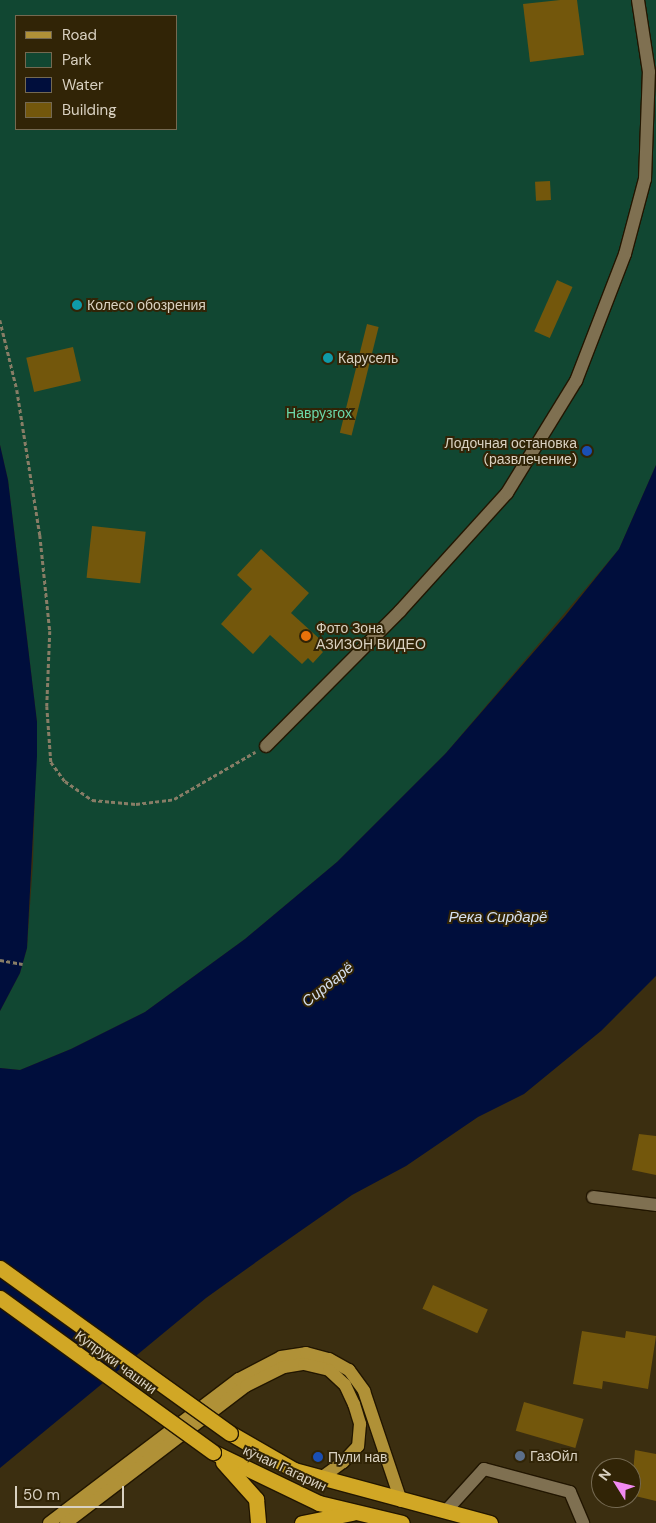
<!DOCTYPE html>
<html>
<head>
<meta charset="utf-8">
<style>
	body { margin:0 }
	#map { position:relative; width:656px; height:1523px; overflow:hidden; background:#3b2e10; font-family:"DM Sans",sans-serif }
	div>[style] { position:absolute }
	.green>* { inset:0; background:#114732 }
	.water>* { inset:0; background:#000e3c }
	.building>* { inset:0; background:#73570c; transform-origin:0 0 }
	.path>* { height:2.5px; margin-top:-1.25px; transform-origin:0; background:repeating-linear-gradient(90deg,#887d66 0 4px,transparent 0 6.5px) }
	.roads { filter:drop-shadow(1px 0 #221600) drop-shadow(-1px 0 #221600) drop-shadow(0 1px #221600) drop-shadow(0 -1px #221600) }
	.minor>* { height:12px; margin:-6px; padding:0 6px; transform-origin:6px; border-radius:6px; background:#7f7051 }
	.major>* { height:12px; margin:-6px; padding:0 6px; transform-origin:6px; border-radius:6px; background:#b09137 }
	.highway>* { height:15px; margin:-7.5px; padding:0 7.5px; transform-origin:7.5px; border-radius:7.5px; background:#d1a725 }
	.bridges { filter:drop-shadow(1px 0 #221600) drop-shadow(-1px 0 #221600) drop-shadow(0 1px #221600) drop-shadow(0 -1px #221600) }
	.highway-bridge>* { height:15px; margin:-7.5px; padding:0 7.5px; transform-origin:7.5px; border-radius:7.5px; background:#d1a725 }
	.dots>* { width:14px; height:14px; translate:-50% -50%; box-sizing:border-box; border:2px solid #312406; border-radius:50% }
	span { translate:-50% -50%; white-space:nowrap; text-align:center; line-height:1.15; -webkit-text-stroke:4px #312406; paint-order:stroke }
	.poi-label { font-size:14px; color:#d9d1c1 }
	.left { translate:0 -50%; text-align:left }
	.right { translate:-100% -50%; text-align:right }
	.park-label { font-size:14px; color:#6bd8aa }
	.street-label { font-size:14px; color:#d9d1c1 }
	.water-label { font-size:15px; color:#d6e0f0; font-style:italic }
	.legend { position:absolute; left:15px; top:15px; width:162px; height:115px; box-sizing:border-box; background:#312406; border:1px solid #746951; margin:0; padding:6px 9px; list-style:none; font-size:15px; color:#d9d1c1 }
	.legend li { display:flex; align-items:center; gap:10px; height:25px }
	.legend b { width:25px; border:1px solid #746951 }
	.north { position:absolute; left:591px; top:1458px; width:50px; height:50px; box-sizing:border-box; background:#312406; border:1px solid #746951; border-radius:50%; rotate:306deg; font-size:14px; font-weight:700; line-height:20px; text-align:center; color:#d9d1c1 }
	.north::after { content:''; display:block; margin:auto; width:18px; height:22px; background:#f28af2; clip-path:polygon(50% 0,100% 100%,50% 72%,0 100%) }
	.scale { position:absolute; left:15px; top:1486px; width:109px; height:22px; box-sizing:border-box; border:2px solid #d9d1c1; border-top:0; padding-left:6px; font-size:15px; line-height:18px; white-space:nowrap; color:#d9d1c1; -webkit-text-stroke:4px #312406; paint-order:stroke }
</style>
</head>
<body>
<div id="map">
	<div class="green">
		<div style="clip-path:polygon(evenodd,0 0,656px 0,656px 465px,619px 549px,446px 753px,337px 862px,245px 939px,145px 1012px,71px 1049px,20px 1070px,0 1068px,0 1011px,20px 973px,27px 948px,33px 863px,37px 722px,8px 480px,0 445px,0 0,16px 16px,176px 16px,176px 129px,16px 129px,16px 16px)"></div>
	</div>
	<div class="water">
		<div style="clip-path:polygon(0 445px,8px 480px,37px 722px,37px 756px,27px 948px,20px 973px,0 1011px)"></div>
		<div style="clip-path:polygon(656px 465px,656px 976px,601px 1031px,524px 1094px,478px 1117px,406px 1166px,352px 1195px,266px 1255px,206px 1298px,0 1468px,0 1068px,20px 1070px,71px 1049px,145px 1012px,245px 939px,337px 862px,446px 753px,565px 616px,619px 549px)"></div>
	</div>
	<div class="building">
		<div style="clip-path:polygon(560px 0,577px 0,584px 55px,530px 62px,523px 4px)"></div>
		<div style="left:550px;top:181px;width:19px;height:15px;rotate:87deg"></div>
		<div style="left:557px;top:280px;width:17px;height:56px;rotate:24deg"></div>
		<div style="left:367px;top:324px;width:12px;height:112px;rotate:14deg"></div>
		<div style="left:73px;top:347px;width:35px;height:48px;rotate:77deg"></div>
		<div style="left:92px;top:526px;width:54px;height:52px;rotate:6deg"></div>
		<div style="clip-path:polygon(261px 549px,309px 593px,291px 613px,323px 642px,318px 647px,323px 652px,313px 663px,308px 658px,302px 664px,270px 635px,253px 654px,221px 624px,252px 589px,237px 575px)"></div>
		<div style="clip-path:polygon(639px 1134px,656px 1136px,656px 1175px,632px 1170px)"></div>
		<div style="left:433px;top:1285px;width:60px;height:26px;rotate:24deg"></div>
		<div style="clip-path:polygon(582px 1331px,625px 1338px,626px 1331px,656px 1336px,648px 1389px,603px 1381px,602px 1389px,573px 1384px)"></div>
		<div style="left:524px;top:1402px;width:62px;height:30px;rotate:16deg"></div>
		<div style="clip-path:polygon(635px 1450px,656px 1454px,656px 1501px,631px 1495px)"></div>
	</div>
	<div class="path">
		<div style="left:0;top:320px;width:72px;rotate:76.3deg"></div>
		<div style="left:17px;top:390px;width:147px;rotate:81deg"></div>
		<div style="left:40px;top:535px;width:97px;rotate:84.1deg"></div>
		<div style="left:50px;top:631px;width:75px;rotate:92.3deg"></div>
		<div style="left:47px;top:706px;width:56px;rotate:85.9deg"></div>
		<div style="left:51px;top:762px;width:24px;rotate:54deg"></div>
		<div style="left:65px;top:781px;width:33px;rotate:35deg"></div>
		<div style="left:92px;top:800px;width:44px;rotate:5.2deg"></div>
		<div style="left:136px;top:804px;width:38px;rotate:-7deg"></div>
		<div style="left:174px;top:799px;width:94px;rotate:-30.1deg"></div>
		<div style="left:0;top:960px;width:23px;rotate:10deg"></div>
	</div>
	<div class="roads">
		<div class="minor">
			<div style="left:266px;top:746px;width:190px;rotate:-45.2deg"></div>
			<div style="left:400px;top:611px;width:159px;rotate:-47.8deg"></div>
			<div style="left:507px;top:493px;width:132px;rotate:-58.4deg"></div>
			<div style="left:576px;top:381px;width:136px;rotate:-68.9deg"></div>
			<div style="left:625px;top:254px;width:78px;rotate:-75.1deg"></div>
			<div style="left:645px;top:179px;width:107px;rotate:-87.9deg"></div>
			<div style="left:649px;top:72px;width:73px;rotate:-98.7deg"></div>
			<div style="left:593px;top:1197px;width:64px;rotate:7.2deg"></div>
			<div style="left:445px;top:1512px;width:58px;rotate:-47.8deg"></div>
			<div style="left:484px;top:1469px;width:89px;rotate:15deg"></div>
			<div style="left:570px;top:1492px;width:34px;rotate:67deg"></div>
		</div>
		<div class="major">
			<div style="left:49px;top:1523px;width:238px;rotate:-37.2deg"></div>
			<div style="left:239px;top:1379px;width:47px;rotate:-27.6deg"></div>
			<div style="left:281px;top:1357px;width:25px;rotate:-9deg"></div>
			<div style="left:306px;top:1353px;width:24px;rotate:15deg"></div>
			<div style="left:329px;top:1359px;width:23px;rotate:29deg"></div>
			<div style="left:349px;top:1370px;width:26px;rotate:54deg"></div>
			<div style="left:364px;top:1391px;width:116px;rotate:71.4deg"></div>
			<div style="left:66px;top:1523px;width:226px;rotate:-37.3deg"></div>
			<div style="left:246px;top:1386px;width:42px;rotate:-26.6deg"></div>
			<div style="left:284px;top:1367px;width:20px;rotate:-9deg"></div>
			<div style="left:304px;top:1364px;width:26px;rotate:13deg"></div>
			<div style="left:329px;top:1370px;width:22px;rotate:43deg"></div>
			<div style="left:345px;top:1385px;width:21px;rotate:65deg"></div>
			<div style="left:354px;top:1404px;width:21px;rotate:73deg"></div>
			<div style="left:360px;top:1424px;width:22px;rotate:95deg"></div>
			<div style="left:358px;top:1446px;width:22px;rotate:133deg"></div>
			<div style="left:343px;top:1462px;width:29px;rotate:144deg"></div>
		</div>
		<div class="highway">
			<div style="left:230px;top:1433px;width:74px;rotate:30deg"></div>
			<div style="left:294px;top:1470px;width:203px;rotate:15.1deg"></div>
			<div style="left:213px;top:1452px;width:118px;rotate:25.7deg"></div>
			<div style="left:319px;top:1503px;width:85px;rotate:13.5deg"></div>
			<div style="left:223px;top:1462px;width:50px;rotate:48.3deg"></div>
			<div style="left:256px;top:1499px;width:24px;rotate:85deg"></div>
			<div style="left:302px;top:1523px;width:51px;rotate:-11.3deg"></div>
		</div>
	</div>
	<div class="bridges">
		<div class="highway-bridge">
			<div style="left:0;top:1268px;width:283px;rotate:35.7deg"></div>
			<div style="left:0;top:1298px;width:263px;rotate:35.9deg"></div>
		</div>
	</div>
	<div class="dots">
		<div style="left:77px;top:305px;background:#0f9aa8"></div>
		<div style="left:328px;top:358px;background:#0f9aa8"></div>
		<div style="left:587px;top:451px;background:#1a4fb4"></div>
		<div style="left:306px;top:636px;background:#e8710a"></div>
		<div style="left:520px;top:1456px;background:#5c6f8a"></div>
		<div style="left:318px;top:1457px;background:#1a4fb4"></div>
	</div>
	<div class="poi-label">
		<span class="left" style="left:87px;top:305px">Колесо обозрения</span>
		<span class="left" style="left:338px;top:358px">Карусель</span>
		<span class="right" style="left:577px;top:451px">Лодочная остановка<br>(развлечение)</span>
		<span class="left" style="left:316px;top:636px">Фото Зона<br>АЗИЗОН ВИДЕО</span>
		<span class="left" style="left:530px;top:1456px">ГазОйл</span>
		<span class="left" style="left:328px;top:1457px">Пули нав</span>
	</div>
	<div class="park-label">
		<span style="left:319px;top:413px">Наврузгох</span>
	</div>
	<div class="street-label">
		<span style="left:116px;top:1362px;rotate:36deg">Купруки чашни</span>
		<span style="left:285px;top:1468px;rotate:25deg">кӯчаи Гагарин</span>
	</div>
	<div class="water-label">
		<span style="left:498px;top:918px">Река Сирдарё</span>
		<span style="left:328px;top:985px;rotate:-39deg">Сирдарё</span>
	</div>
	<ul class="legend">
	<li><b style="height:6px;background:#b09137"></b>Road</li>
	<li><b style="height:14px;background:#114732"></b>Park</li>
	<li><b style="height:14px;background:#000e3c"></b>Water</li>
	<li><b style="height:14px;background:#73570c"></b>Building</li>
	</ul>
	<div class="north">N</div>
	<div class="scale">50 m</div>
</div>
</body>
</html>
